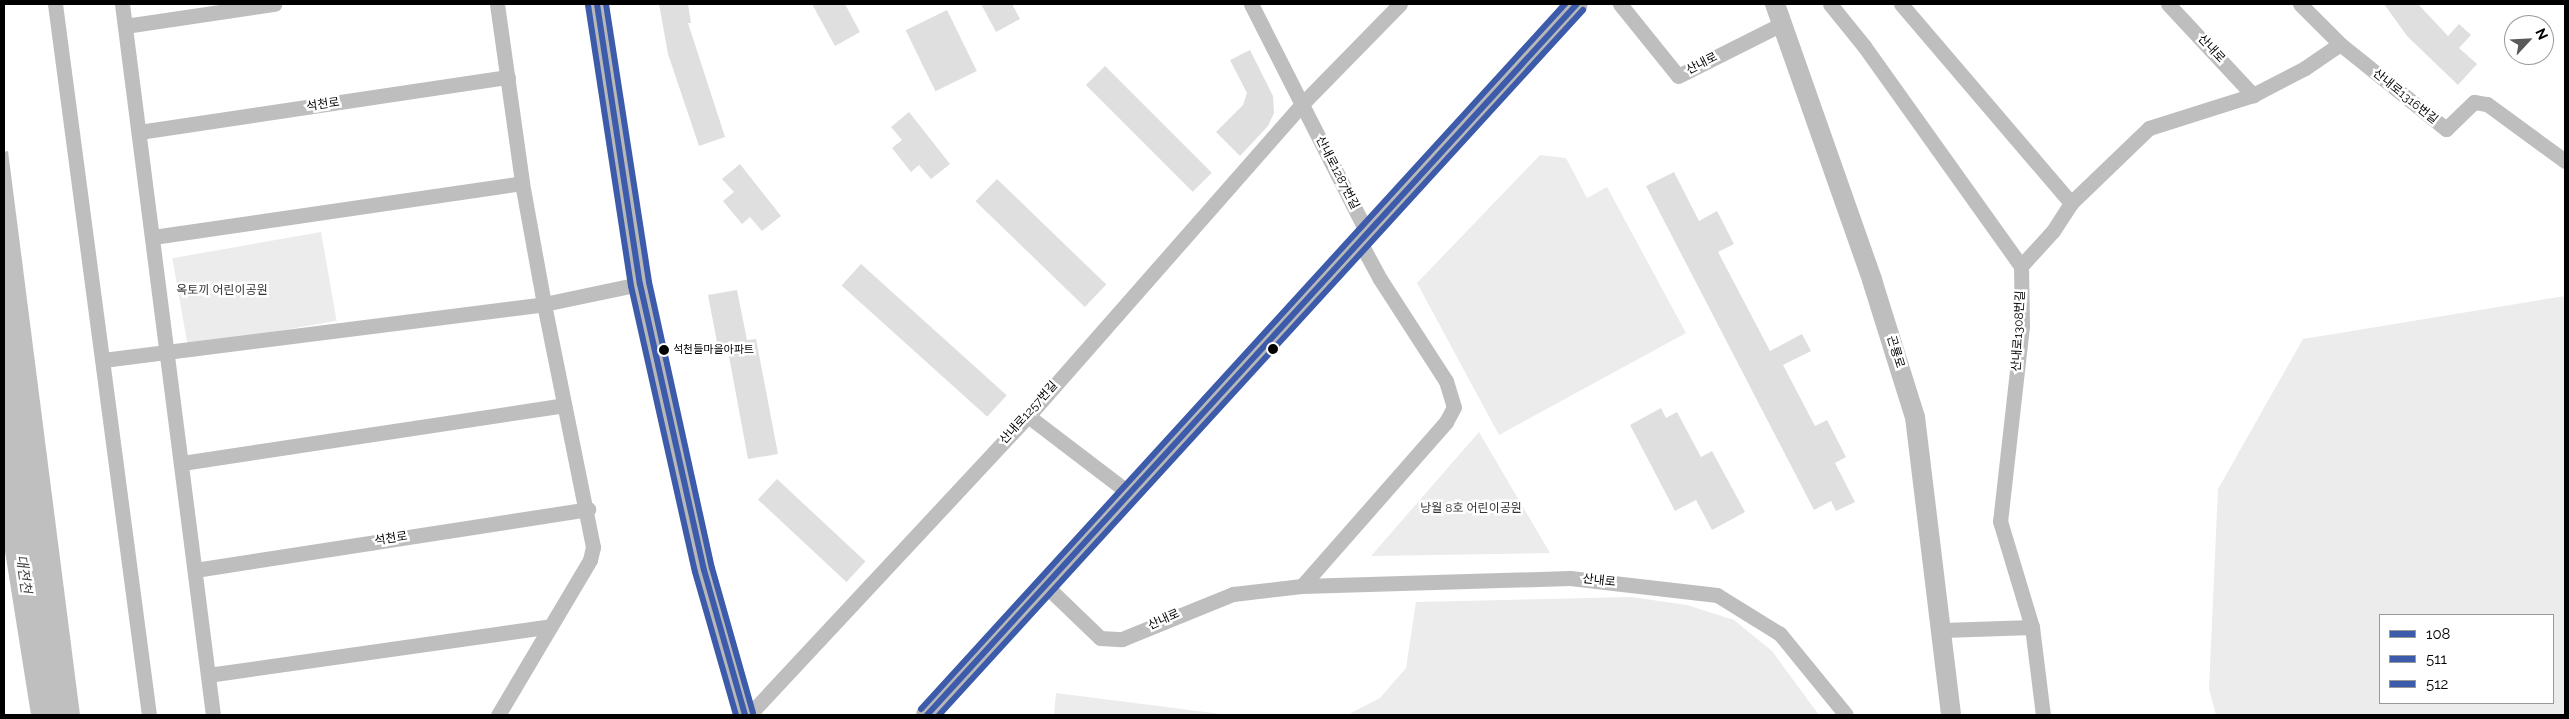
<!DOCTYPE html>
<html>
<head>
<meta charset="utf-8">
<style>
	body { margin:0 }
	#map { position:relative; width:2569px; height:719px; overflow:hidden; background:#fff; font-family:Raleway,"Noto Sans KR",sans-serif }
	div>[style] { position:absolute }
	.green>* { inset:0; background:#ececec; transform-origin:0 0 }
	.water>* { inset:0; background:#bfbfbf }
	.building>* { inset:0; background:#dfdfdf; transform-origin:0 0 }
	.minor>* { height:15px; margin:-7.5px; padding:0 7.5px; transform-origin:7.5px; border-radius:7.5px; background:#bebebe }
	.tertiary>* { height:20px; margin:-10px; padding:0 10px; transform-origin:10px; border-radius:10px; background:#bebebe }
	.secondary>* { height:22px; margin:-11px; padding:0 11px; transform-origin:11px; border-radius:11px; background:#b8b8b8 }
	.bus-1>* { height:6px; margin:-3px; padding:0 3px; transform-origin:3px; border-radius:3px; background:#3d5bab }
	.bus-2>* { height:6px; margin:-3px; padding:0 3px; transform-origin:3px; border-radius:3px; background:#3d5bab }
	.bus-3>* { height:6px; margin:-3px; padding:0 3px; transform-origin:3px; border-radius:3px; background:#3d5bab }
	.dots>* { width:14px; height:14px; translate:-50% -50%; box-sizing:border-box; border:2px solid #fff; border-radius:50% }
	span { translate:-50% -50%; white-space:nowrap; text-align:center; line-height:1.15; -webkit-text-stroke:5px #fff; paint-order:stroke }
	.bus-label { font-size:11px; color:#000 }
	.left { translate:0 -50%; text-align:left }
	.street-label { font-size:12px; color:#000 }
	.park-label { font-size:12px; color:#333 }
	.water-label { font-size:14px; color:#444; font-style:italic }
	.frame { position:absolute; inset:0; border:5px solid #000; pointer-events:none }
	.legend { position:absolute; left:2379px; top:614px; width:175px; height:90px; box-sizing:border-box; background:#fff; border:1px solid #999; margin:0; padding:6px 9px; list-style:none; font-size:15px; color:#000 }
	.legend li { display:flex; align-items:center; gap:10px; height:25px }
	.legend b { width:25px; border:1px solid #999 }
	.north { position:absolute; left:2504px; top:15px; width:50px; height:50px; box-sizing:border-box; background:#fff; border:1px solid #999; border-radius:50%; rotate:65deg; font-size:14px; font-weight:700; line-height:20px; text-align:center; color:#000 }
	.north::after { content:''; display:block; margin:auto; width:18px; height:22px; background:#595959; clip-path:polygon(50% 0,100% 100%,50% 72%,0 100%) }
</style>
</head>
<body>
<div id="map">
	<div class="green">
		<div style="clip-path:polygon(1540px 155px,1566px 158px,1587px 198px,1607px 187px,1686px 333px,1499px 435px,1417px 283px)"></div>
		<div style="left:321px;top:232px;width:90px;height:151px;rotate:80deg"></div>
		<div style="clip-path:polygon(evenodd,2565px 296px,2565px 715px,2216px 715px,2209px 689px,2218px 489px,2303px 339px,2565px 296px,2380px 615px,2553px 615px,2553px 703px,2380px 703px,2380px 615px)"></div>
		<div style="clip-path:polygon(1479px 432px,1550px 553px,1371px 556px)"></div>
		<div style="clip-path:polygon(1631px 597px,1687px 605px,1734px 620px,1772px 651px,1819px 715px,1347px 715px,1380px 698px,1406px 668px,1416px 602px)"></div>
		<div style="clip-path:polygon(1056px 693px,1229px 715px,1054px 715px)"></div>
	</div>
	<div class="water">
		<div style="clip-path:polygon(8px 151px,80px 715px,31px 715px,4px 545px,4px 152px)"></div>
	</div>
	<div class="building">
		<div style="clip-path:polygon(659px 4px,688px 4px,691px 23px,688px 23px,725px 137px,699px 146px,668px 54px)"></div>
		<div style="clip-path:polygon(812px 4px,845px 4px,860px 32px,835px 46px)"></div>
		<div style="clip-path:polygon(981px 4px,1012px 4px,1020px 19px,996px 32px)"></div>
		<div style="clip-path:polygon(2384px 4px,2418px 4px,2448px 36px,2459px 24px,2471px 35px,2459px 48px,2477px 64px,2458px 85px,2407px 36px)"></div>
		<div style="left:947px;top:10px;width:68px;height:46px;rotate:64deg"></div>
		<div style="clip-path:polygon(1250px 50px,1273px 96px,1274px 113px,1268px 126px,1240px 156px,1216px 132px,1243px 105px,1247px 93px,1230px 60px)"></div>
		<div style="left:1105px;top:66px;width:151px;height:27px;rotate:45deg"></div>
		<div style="clip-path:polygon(909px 112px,950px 164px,931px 179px,919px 165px,911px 172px,892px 148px,902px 140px,891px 127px)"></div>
		<div style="clip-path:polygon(740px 164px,781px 216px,762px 231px,750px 217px,742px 224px,723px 201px,734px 192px,722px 179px)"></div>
		<div style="clip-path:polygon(1674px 172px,1699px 221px,1717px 211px,1734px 244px,1718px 252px,1770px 351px,1802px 334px,1811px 351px,1783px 365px,1815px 426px,1827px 420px,1846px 457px,1835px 463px,1855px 502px,1836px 511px,1831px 501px,1814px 510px,1646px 186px)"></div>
		<div style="left:997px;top:179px;width:152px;height:31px;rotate:44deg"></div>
		<div style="left:861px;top:264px;width:196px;height:29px;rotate:42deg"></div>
		<div style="clip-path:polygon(737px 290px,747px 340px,756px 339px,778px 454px,748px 459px,728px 351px,719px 353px,708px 295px)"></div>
		<div style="clip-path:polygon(1661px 408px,1666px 418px,1677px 412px,1701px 457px,1712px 451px,1745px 512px,1712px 530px,1696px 500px,1675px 511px,1630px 425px)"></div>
		<div style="left:777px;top:479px;width:121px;height:28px;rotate:43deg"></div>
	</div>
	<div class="minor">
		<div style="left:55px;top:4px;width:717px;rotate:82.47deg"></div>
		<div style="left:122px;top:4px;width:717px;rotate:82.71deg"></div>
		<div style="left:497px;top:4px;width:181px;rotate:82deg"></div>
		<div style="left:522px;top:183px;width:123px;rotate:79.7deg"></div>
		<div style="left:544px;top:304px;width:248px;rotate:78.6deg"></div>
		<div style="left:593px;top:547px;width:13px;rotate:103deg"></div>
		<div style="left:590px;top:560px;width:180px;rotate:120.7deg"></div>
		<div style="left:1251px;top:4px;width:254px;rotate:63.1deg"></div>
		<div style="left:1366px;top:231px;width:13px;rotate:119deg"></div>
		<div style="left:1360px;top:242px;width:42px;rotate:61.6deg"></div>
		<div style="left:1380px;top:279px;width:121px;rotate:57.1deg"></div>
		<div style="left:1446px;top:381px;width:27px;rotate:73deg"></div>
		<div style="left:1454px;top:407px;width:17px;rotate:118deg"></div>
		<div style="left:1446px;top:422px;width:218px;rotate:131.3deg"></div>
		<div style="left:1620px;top:4px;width:92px;rotate:51.1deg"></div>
		<div style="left:1678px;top:76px;width:116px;rotate:-26.6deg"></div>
		<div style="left:1830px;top:4px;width:54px;rotate:51deg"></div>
		<div style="left:1864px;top:46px;width:270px;rotate:54.5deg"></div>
		<div style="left:2021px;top:266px;width:60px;rotate:89deg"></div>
		<div style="left:2022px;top:326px;width:196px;rotate:96.4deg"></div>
		<div style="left:2000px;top:521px;width:111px;rotate:73.2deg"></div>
		<div style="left:2032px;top:627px;width:89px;rotate:82.9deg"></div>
		<div style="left:1901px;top:4px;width:262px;rotate:49.5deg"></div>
		<div style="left:2168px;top:4px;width:125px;rotate:47deg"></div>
		<div style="left:2300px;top:4px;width:57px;rotate:45deg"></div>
		<div style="left:2340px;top:44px;width:136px;rotate:38.7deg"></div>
		<div style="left:2446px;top:129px;width:39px;rotate:-44deg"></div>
		<div style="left:2474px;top:102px;width:13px;rotate:9deg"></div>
		<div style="left:2487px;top:104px;width:97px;rotate:36.2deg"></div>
		<div style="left:125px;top:26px;width:151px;rotate:-8.4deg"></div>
		<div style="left:139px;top:132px;width:373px;rotate:-8.5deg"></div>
		<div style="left:153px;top:237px;width:373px;rotate:-8.3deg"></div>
		<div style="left:2021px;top:266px;width:47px;rotate:-47.6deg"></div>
		<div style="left:2053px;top:231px;width:33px;rotate:-57deg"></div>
		<div style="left:2071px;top:203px;width:108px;rotate:-43.9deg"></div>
		<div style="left:2149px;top:128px;width:109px;rotate:-17.6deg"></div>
		<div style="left:2253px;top:95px;width:59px;rotate:-27.4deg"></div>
		<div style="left:2305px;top:68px;width:42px;rotate:-34.4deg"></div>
		<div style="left:103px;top:360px;width:445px;rotate:-7.2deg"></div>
		<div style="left:544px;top:304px;width:98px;rotate:-11.8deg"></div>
		<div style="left:1028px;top:416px;width:127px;rotate:37.3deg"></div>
		<div style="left:182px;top:463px;width:386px;rotate:-8.6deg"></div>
		<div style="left:195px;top:570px;width:398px;rotate:-8.8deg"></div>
		<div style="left:1045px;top:585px;width:76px;rotate:43.9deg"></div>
		<div style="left:1100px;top:638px;width:22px;rotate:3deg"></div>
		<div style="left:1122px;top:639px;width:120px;rotate:-22.1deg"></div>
		<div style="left:1233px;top:594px;width:69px;rotate:-6.6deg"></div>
		<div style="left:1302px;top:586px;width:268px;rotate:-1.7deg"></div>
		<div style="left:1570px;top:578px;width:148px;rotate:6.6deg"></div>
		<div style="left:1717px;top:595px;width:74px;rotate:31.8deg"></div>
		<div style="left:1780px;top:634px;width:104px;rotate:50.8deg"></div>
		<div style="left:1943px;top:630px;width:89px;rotate:-1.9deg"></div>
		<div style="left:208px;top:675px;width:346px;rotate:-8.1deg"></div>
		<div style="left:749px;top:715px;width:409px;rotate:-47deg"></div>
		<div style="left:1028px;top:416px;width:415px;rotate:-48.7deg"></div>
		<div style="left:1302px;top:104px;width:140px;rotate:-45.6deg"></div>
	</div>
	<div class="tertiary">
		<div style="left:1775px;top:4px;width:293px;rotate:70.6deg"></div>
		<div style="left:1872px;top:280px;width:144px;rotate:72.6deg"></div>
		<div style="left:1915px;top:417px;width:300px;rotate:83.1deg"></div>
	</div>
	<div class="secondary">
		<div style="left:597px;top:4px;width:283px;rotate:81.3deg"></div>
		<div style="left:640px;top:284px;width:293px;rotate:77.4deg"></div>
		<div style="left:704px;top:570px;width:151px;rotate:74.2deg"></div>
		<div style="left:927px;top:715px;width:963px;rotate:-47.57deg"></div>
	</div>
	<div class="bus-1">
		<div style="left:597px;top:4px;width:283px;rotate:81.3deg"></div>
		<div style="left:640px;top:284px;width:293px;rotate:77.4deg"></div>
		<div style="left:704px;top:570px;width:151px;rotate:74.2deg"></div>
		<div style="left:927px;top:715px;width:963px;rotate:-47.57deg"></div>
	</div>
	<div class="bus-2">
		<div style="left:588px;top:5px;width:284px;rotate:81.3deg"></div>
		<div style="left:631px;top:286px;width:293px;rotate:77.4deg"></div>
		<div style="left:695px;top:572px;width:149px;rotate:74deg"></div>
		<div style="left:939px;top:715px;width:955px;rotate:-47.59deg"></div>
	</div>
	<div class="bus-3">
		<div style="left:606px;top:4px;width:281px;rotate:81.2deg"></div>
		<div style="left:649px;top:282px;width:293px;rotate:77.6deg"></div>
		<div style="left:712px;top:568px;width:151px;rotate:74.2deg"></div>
		<div style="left:921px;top:709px;width:955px;rotate:-47.59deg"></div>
	</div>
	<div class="dots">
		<div style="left:1273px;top:349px;background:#000"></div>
		<div style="left:664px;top:350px;background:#000"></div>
	</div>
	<div class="bus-label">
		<span class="left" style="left:673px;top:350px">석천들마을아파트</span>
	</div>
	<div class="street-label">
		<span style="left:2211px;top:49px;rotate:47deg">산내로</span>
		<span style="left:1702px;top:64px;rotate:-27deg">산내로</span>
		<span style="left:2405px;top:97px;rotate:39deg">산내로1316번길</span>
		<span style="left:323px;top:105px;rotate:-8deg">석천로</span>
		<span style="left:1337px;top:173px;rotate:63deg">산내로1287번길</span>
		<span style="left:2019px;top:331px;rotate:-87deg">산내로1308번길</span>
		<span style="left:1895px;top:352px;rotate:73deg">곤룡로</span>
		<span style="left:1029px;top:413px;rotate:-48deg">산내로1257번길</span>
		<span style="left:391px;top:539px;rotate:-9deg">석천로</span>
		<span style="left:1599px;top:581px;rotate:6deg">산내로</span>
		<span style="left:1164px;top:620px;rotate:-24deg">산내로</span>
	</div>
	<div class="park-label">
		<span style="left:222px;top:291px">옥토끼 어린이공원</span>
		<span style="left:1471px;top:509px">낭월 8호 어린이공원</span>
	</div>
	<div class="water-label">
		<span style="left:24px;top:574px;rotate:82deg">대전천</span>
	</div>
	<div class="frame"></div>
	<ul class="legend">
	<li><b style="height:6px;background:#3d5bab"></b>108</li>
	<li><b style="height:6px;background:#3d5bab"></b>511</li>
	<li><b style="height:6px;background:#3d5bab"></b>512</li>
	</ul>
	<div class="north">N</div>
</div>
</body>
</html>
